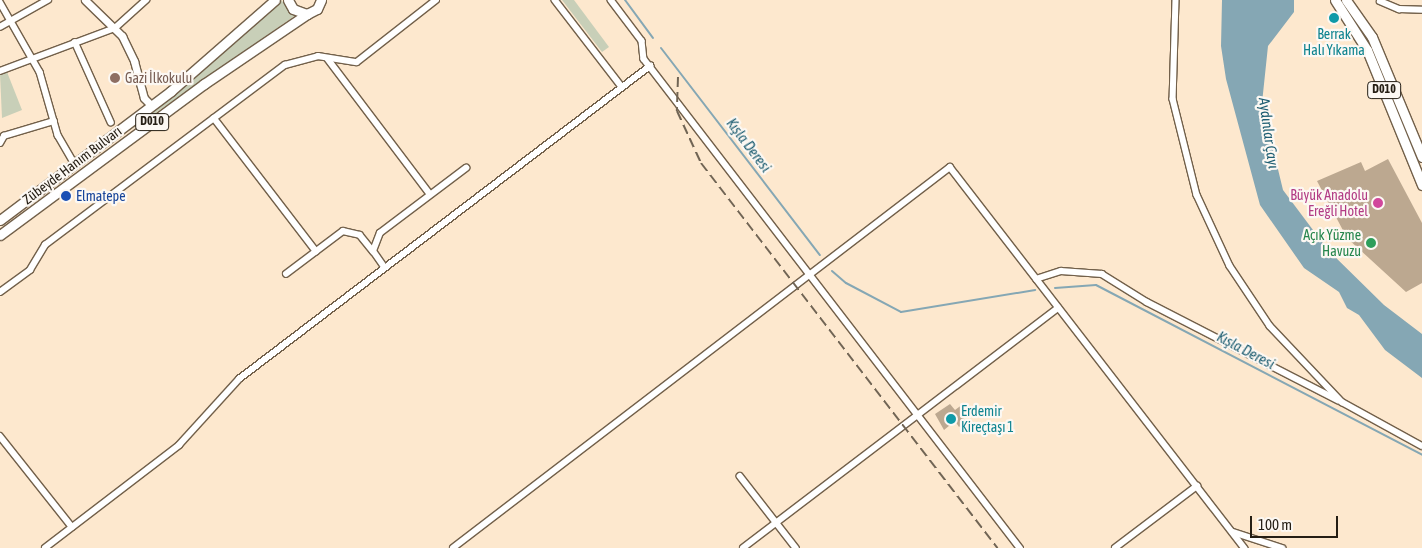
<!DOCTYPE html>
<html>
<head>
<meta charset="utf-8">
<style>
	body { margin:0 }
	#map { position:relative; width:1422px; height:548px; overflow:hidden; background:#fde8ce; font-family:"Asap Condensed",sans-serif }
	div>[style] { position:absolute }
	.green>* { inset:0; background:#c8cfb8 }
	.water>* { inset:0; background:#85a7b4 }
	.stream>* { height:2px; margin:-1px; padding:0 1px; transform-origin:1px; border-radius:1px; background:#85a7b4 }
	.building>* { inset:0; background:#bca890 }
	.roads { filter:drop-shadow(1px 0 #72604a) drop-shadow(-1px 0 #72604a) drop-shadow(0 1px #72604a) drop-shadow(0 -1px #72604a) }
	.minor>* { height:5.5px; margin:-2.75px; padding:0 2.75px; transform-origin:2.75px; border-radius:2.75px; background:#fff }
	.tertiary>* { height:7px; margin:-3.5px; padding:0 3.5px; transform-origin:3.5px; border-radius:3.5px; background:#fff }
	.trunk>* { height:9px; margin:-4.5px; padding:0 4.5px; transform-origin:4.5px; border-radius:4.5px; background:#fff }
	.rail>* { height:2px; margin-top:-1px; transform-origin:0; background:repeating-linear-gradient(90deg,#706454 0 10px,transparent 0 15px) }
	.dots>* { width:14px; height:14px; translate:-50% -50%; box-sizing:border-box; border:2px solid #fcf8f3; border-radius:50% }
	span { translate:-50% -50%; white-space:nowrap; text-align:center; line-height:1.15; -webkit-text-stroke:4.5px #fcf8f3; paint-order:stroke }
	.shield-label span { padding:1px 4px; background:#fcf8f3; border:1px solid; border-radius:4px; -webkit-text-stroke-width:0 }
	.shield-label { font-size:12px; color:#251e14; font-weight:700 }
	.culture-label { font-size:14px; color:#0d838f }
	.left { translate:0 -50%; text-align:left }
	.education-label { font-size:14px; color:#785e54 }
	.street-label { font-size:14px; color:#251e14 }
	.hotel-label { font-size:14px; color:#b23c85 }
	.right { translate:-100% -50%; text-align:right }
	.transit-label { font-size:14px; color:#164399 }
	.leisure-label { font-size:14px; color:#27864d }
	.water-label { font-size:15px; color:#1e5e72; font-style:italic }
	.scale { position:absolute; left:1250px; top:516px; width:88px; height:22px; box-sizing:border-box; border:2px solid #251e14; border-top:0; padding-left:6px; font-size:15px; line-height:18px; white-space:nowrap; color:#251e14; -webkit-text-stroke:4px #fcf8f3; paint-order:stroke }
</style>
</head>
<body>
<div id="map">
	<div class="green">
		<div style="clip-path:polygon(281px 0,296px 15px,131px 130px,241px 35px)"></div>
		<div style="clip-path:polygon(562px 0,574px 0,609px 47px,602px 52px)"></div>
		<div style="clip-path:polygon(7px 72px,22px 110px,2px 118px,0 74px)"></div>
	</div>
	<div class="water">
		<div style="clip-path:polygon(1222px 0,1294px 0,1294px 12px,1268px 46px,1262px 103px,1283px 190px,1328px 250px,1384px 305px,1422px 334px,1422px 378px,1385px 350px,1359px 315px,1347px 308px,1339px 292px,1304px 268px,1260px 205px,1226px 79px,1221px 46px)"></div>
	</div>
	<div class="stream">
		<div style="left:625px;top:0;width:47px;rotate:53.6deg"></div>
		<div style="left:661px;top:48px;width:261px;rotate:52.5deg"></div>
		<div style="left:832px;top:271px;width:18px;rotate:41deg"></div>
		<div style="left:846px;top:283px;width:62px;rotate:27.8deg"></div>
		<div style="left:901px;top:312px;width:136px;rotate:-9.3deg"></div>
		<div style="left:1055px;top:288px;width:41px;rotate:-4.2deg"></div>
		<div style="left:1096px;top:285px;width:368px;rotate:27.5deg"></div>
	</div>
	<div class="building">
		<div style="clip-path:polygon(1388px 159px,1422px 223px,1422px 283px,1406px 292px,1347px 238px,1317px 181px,1361px 162px,1365px 171px)"></div>
		<div style="clip-path:polygon(950px 404px,955px 410px,963px 404px,968px 411px,961px 416px,966px 421px,959px 427px,955px 421px,944px 430px,935px 414px)"></div>
	</div>
	<div class="roads">
		<div class="minor">
			<div style="left:555px;top:0;width:110px;rotate:52.4deg"></div>
			<div style="left:611px;top:0;width:51px;rotate:52.9deg"></div>
			<div style="left:642px;top:41px;width:18px;rotate:84deg"></div>
			<div style="left:644px;top:59px;width:617px;rotate:52.44deg"></div>
			<div style="left:1176px;top:0;width:99px;rotate:91.7deg"></div>
			<div style="left:1173px;top:99px;width:99px;rotate:76deg"></div>
			<div style="left:1197px;top:195px;width:78px;rotate:65.1deg"></div>
			<div style="left:1230px;top:266px;width:72px;rotate:56.3deg"></div>
			<div style="left:1270px;top:326px;width:105px;rotate:46.5deg"></div>
			<div style="left:1342px;top:402px;width:91px;rotate:28.8deg"></div>
			<div style="left:1380px;top:1px;width:21px;rotate:23deg"></div>
			<div style="left:1399px;top:9px;width:23px;rotate:2deg"></div>
			<div style="left:0;top:2px;width:81px;rotate:60.3deg"></div>
			<div style="left:40px;top:72px;width:66px;rotate:74.1deg"></div>
			<div style="left:58px;top:135px;width:32px;rotate:60deg"></div>
			<div style="left:0;top:27px;width:55px;rotate:-29.4deg"></div>
			<div style="left:75px;top:42px;width:88px;rotate:65.8deg"></div>
			<div style="left:328px;top:59px;width:169px;rotate:52.9deg"></div>
			<div style="left:0;top:71px;width:123px;rotate:-20.5deg"></div>
			<div style="left:115px;top:28px;width:42px;rotate:-42.1deg"></div>
			<div style="left:214px;top:118px;width:168px;rotate:52.5deg"></div>
			<div style="left:0;top:143px;width:8px;rotate:-60deg"></div>
			<div style="left:4px;top:136px;width:52px;rotate:-16.7deg"></div>
			<div style="left:384px;top:267px;width:19px;rotate:-125deg"></div>
			<div style="left:373px;top:251px;width:19px;rotate:-69deg"></div>
			<div style="left:380px;top:233px;width:108px;rotate:-37.1deg"></div>
			<div style="left:286px;top:274px;width:71px;rotate:-37deg"></div>
			<div style="left:343px;top:231px;width:17px;rotate:13deg"></div>
			<div style="left:360px;top:235px;width:21px;rotate:51deg"></div>
			<div style="left:1036px;top:279px;width:26px;rotate:-18deg"></div>
			<div style="left:1061px;top:271px;width:41px;rotate:4.2deg"></div>
			<div style="left:1102px;top:274px;width:53px;rotate:31.9deg"></div>
			<div style="left:1147px;top:302px;width:215px;rotate:27.2deg"></div>
			<div style="left:0;top:292px;width:37px;rotate:-36deg"></div>
			<div style="left:30px;top:270px;width:29px;rotate:-59deg"></div>
			<div style="left:45px;top:245px;width:300px;rotate:-36.9deg"></div>
			<div style="left:285px;top:65px;width:34px;rotate:-15deg"></div>
			<div style="left:318px;top:56px;width:39px;rotate:9deg"></div>
			<div style="left:357px;top:62px;width:100px;rotate:-38.1deg"></div>
			<div style="left:0;top:436px;width:116px;rotate:51.6deg"></div>
			<div style="left:740px;top:476px;width:91px;rotate:52.1deg"></div>
			<div style="left:1233px;top:532px;width:52px;rotate:18.1deg"></div>
			<div style="left:45px;top:548px;width:169px;rotate:-37.5deg"></div>
			<div style="left:179px;top:445px;width:89px;rotate:-47.7deg"></div>
			<div style="left:239px;top:379px;width:517px;rotate:-37.29deg"></div>
			<div style="left:453px;top:548px;width:626px;rotate:-37.47deg"></div>
			<div style="left:950px;top:167px;width:482px;rotate:52.3deg"></div>
			<div style="left:743px;top:548px;width:396px;rotate:-37.3deg"></div>
			<div style="left:1115px;top:548px;width:103px;rotate:-37.1deg"></div>
		</div>
		<div class="tertiary">
			<div style="left:85px;top:0;width:52px;rotate:44.2deg"></div>
			<div style="left:122px;top:36px;width:28px;rotate:64deg"></div>
			<div style="left:134px;top:61px;width:38px;rotate:75deg"></div>
			<div style="left:144px;top:98px;width:8px;rotate:45deg"></div>
		</div>
		<div class="trunk">
			<div style="left:288px;top:0;width:10px;rotate:61deg"></div>
			<div style="left:293px;top:9px;width:15px;rotate:20deg"></div>
			<div style="left:307px;top:14px;width:11px;rotate:-27deg"></div>
			<div style="left:317px;top:9px;width:10px;rotate:-66deg"></div>
			<div style="left:1335px;top:0;width:59px;rotate:57.4deg"></div>
			<div style="left:1367px;top:50px;width:146px;rotate:67.8deg"></div>
			<div style="left:1346px;top:0;width:45px;rotate:54.9deg"></div>
			<div style="left:1372px;top:37px;width:130px;rotate:67.4deg"></div>
			<div style="left:0;top:220px;width:214px;rotate:-37deg"></div>
			<div style="left:171px;top:91px;width:138px;rotate:-41.2deg"></div>
			<div style="left:0;top:235px;width:254px;rotate:-36.5deg"></div>
			<div style="left:204px;top:84px;width:125px;rotate:-34.2deg"></div>
		</div>
	</div>
	<div class="rail">
		<div style="left:678px;top:77px;width:34px;rotate:92deg"></div>
		<div style="left:677px;top:111px;width:57px;rotate:65.2deg"></div>
		<div style="left:701px;top:163px;width:486px;rotate:52.4deg"></div>
	</div>
	<div class="dots">
		<div style="left:1334px;top:18px;background:#0f9aa8"></div>
		<div style="left:115px;top:78px;background:#8d6e63"></div>
		<div style="left:66px;top:196px;background:#1a4fb4"></div>
		<div style="left:1378px;top:203px;background:#d1479c"></div>
		<div style="left:1371px;top:243px;background:#2e9e5b"></div>
		<div style="left:951px;top:419px;background:#0f9aa8"></div>
	</div>
	<div class="shield-label">
		<span style="left:1384px;top:90px">D010</span>
		<span style="left:152px;top:122px">D010</span>
	</div>
	<div class="culture-label">
		<span style="left:1334px;top:42px">Berrak<br>Halı Yıkama</span>
		<span class="left" style="left:961px;top:419px">Erdemir<br>Kireçtaşı 1</span>
	</div>
	<div class="education-label">
		<span class="left" style="left:125px;top:78px">Gazi İlkokulu</span>
	</div>
	<div class="street-label">
		<span style="left:72px;top:165px;rotate:-37deg">Zübeyde Hanım Bulvarı</span>
	</div>
	<div class="hotel-label">
		<span class="right" style="left:1368px;top:203px">Büyük Anadolu<br>Ereğli Hotel</span>
	</div>
	<div class="transit-label">
		<span class="left" style="left:76px;top:196px">Elmatepe</span>
	</div>
	<div class="leisure-label">
		<span class="right" style="left:1361px;top:243px">Açık Yüzme<br>Havuzu</span>
	</div>
	<div class="water-label">
		<span style="left:1269px;top:133px;rotate:82deg">Aydınlar Çayı</span>
		<span style="left:749px;top:145px;rotate:53deg">Kışla Deresi</span>
		<span style="left:1246px;top:350px;rotate:28deg">Kışla Deresi</span>
	</div>
	<div class="scale">100 m</div>
</div>
</body>
</html>
